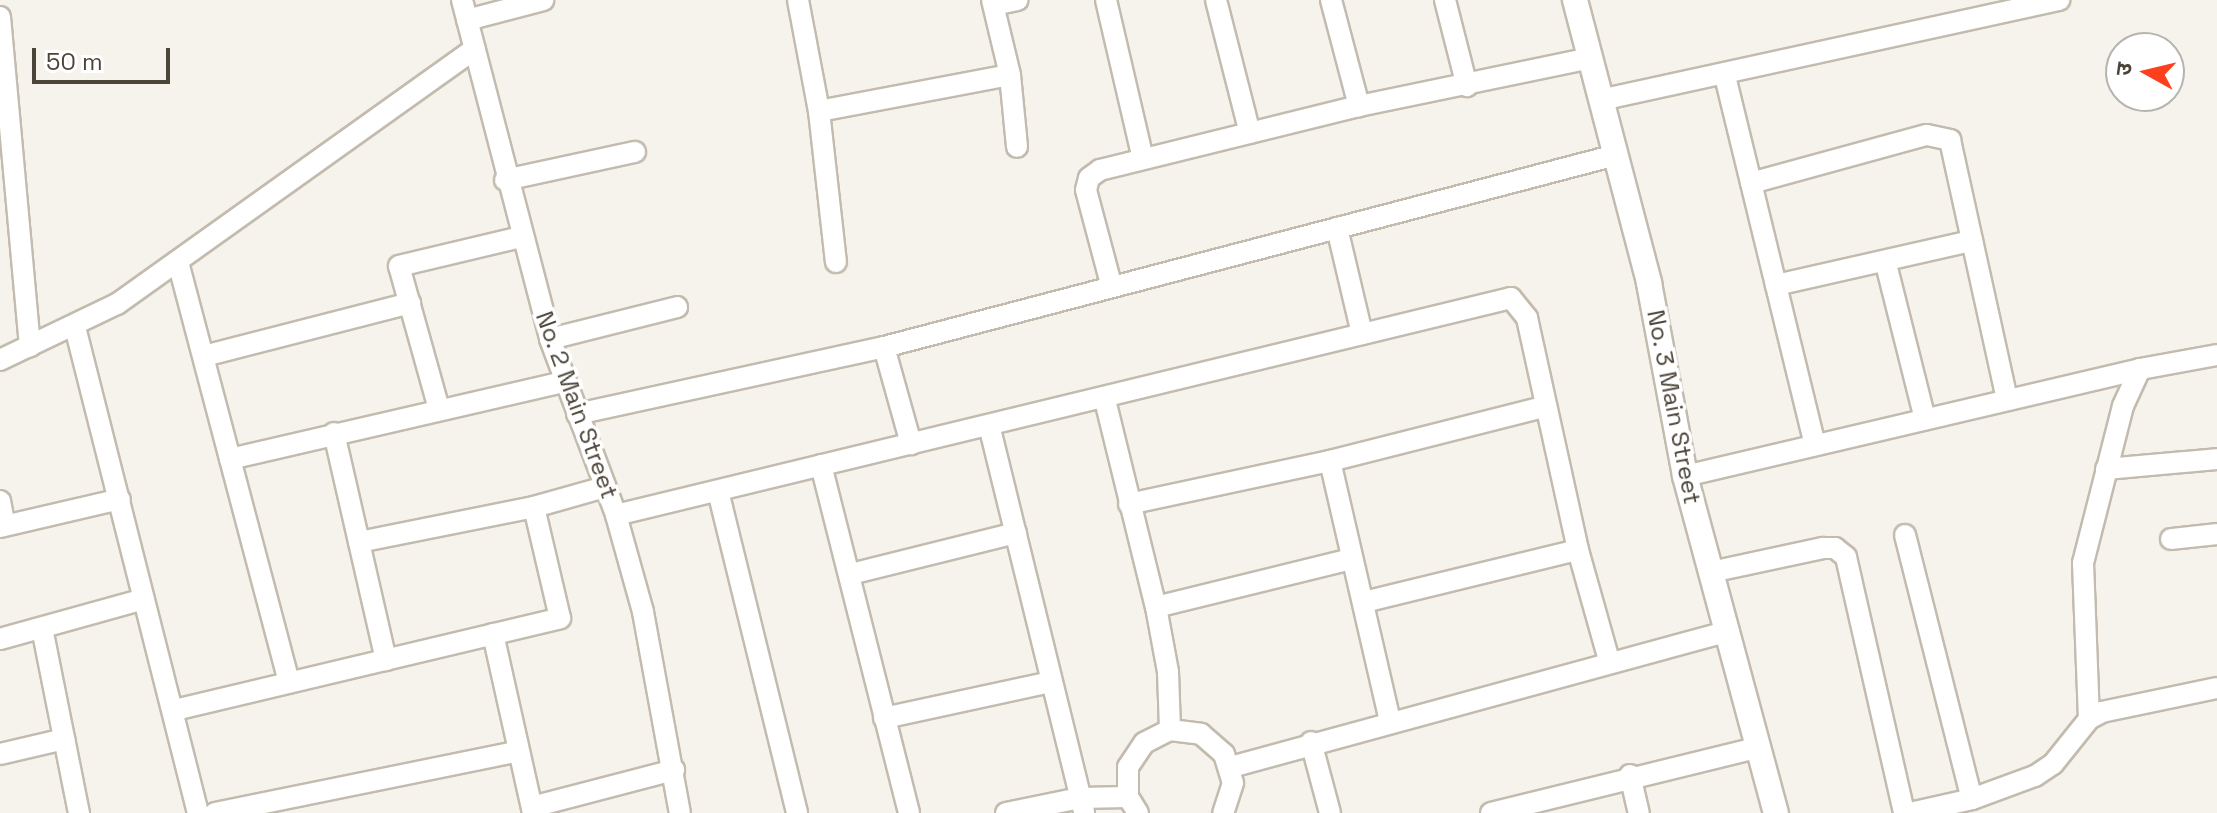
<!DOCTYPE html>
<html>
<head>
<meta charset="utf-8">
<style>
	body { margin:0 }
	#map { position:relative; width:2217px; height:813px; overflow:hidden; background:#f6f3ec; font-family:"Space Grotesk","Noto Sans Devanagari",sans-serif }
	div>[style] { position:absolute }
	.roads { filter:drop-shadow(2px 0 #c2bbae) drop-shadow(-2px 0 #c2bbae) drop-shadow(0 2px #c2bbae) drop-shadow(0 -2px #c2bbae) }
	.minor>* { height:20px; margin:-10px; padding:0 10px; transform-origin:10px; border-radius:10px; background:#fff }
	.tertiary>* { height:24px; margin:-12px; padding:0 12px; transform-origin:12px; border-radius:12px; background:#fff }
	span { translate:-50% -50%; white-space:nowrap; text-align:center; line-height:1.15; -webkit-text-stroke:7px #fff; paint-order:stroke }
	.street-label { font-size:24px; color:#4b4439 }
	.north { position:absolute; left:2105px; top:32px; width:80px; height:80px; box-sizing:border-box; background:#fff; border:2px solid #b7b4b0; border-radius:50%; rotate:278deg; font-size:22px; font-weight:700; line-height:32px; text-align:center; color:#4b4439 }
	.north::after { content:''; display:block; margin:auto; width:28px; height:36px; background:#fc3f1d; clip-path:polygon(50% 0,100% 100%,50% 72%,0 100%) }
	.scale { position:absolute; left:32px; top:48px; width:138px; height:36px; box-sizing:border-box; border:4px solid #4b4439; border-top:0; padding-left:10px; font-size:24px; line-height:28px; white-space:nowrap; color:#4b4439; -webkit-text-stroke:6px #fff; paint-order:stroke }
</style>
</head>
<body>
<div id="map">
	<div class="roads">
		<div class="minor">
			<div style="left:462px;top:0;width:350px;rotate:75.4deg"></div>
			<div style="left:550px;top:339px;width:188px;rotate:69.4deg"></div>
			<div style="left:616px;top:515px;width:101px;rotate:74.4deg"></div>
			<div style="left:643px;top:612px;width:204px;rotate:79.6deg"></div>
			<div style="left:798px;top:0;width:113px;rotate:79.3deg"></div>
			<div style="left:819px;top:111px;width:194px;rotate:-10.7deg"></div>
			<div style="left:992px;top:0;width:77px;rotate:76.5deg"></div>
			<div style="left:1010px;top:75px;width:72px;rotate:84.4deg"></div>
			<div style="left:1106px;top:0;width:163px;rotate:76.9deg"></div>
			<div style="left:1216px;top:0;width:137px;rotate:75.7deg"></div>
			<div style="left:1331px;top:0;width:110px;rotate:75.2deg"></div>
			<div style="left:1445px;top:0;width:89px;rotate:75.7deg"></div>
			<div style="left:994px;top:5px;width:24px;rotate:-12deg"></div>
			<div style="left:0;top:17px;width:331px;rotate:84.8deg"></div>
			<div style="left:467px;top:20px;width:79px;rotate:-14.7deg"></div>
			<div style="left:1725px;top:76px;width:380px;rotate:76.3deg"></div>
			<div style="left:1605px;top:99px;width:465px;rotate:-12.3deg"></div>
			<div style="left:819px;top:111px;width:152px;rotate:83.6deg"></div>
			<div style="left:505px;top:180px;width:133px;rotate:-12.2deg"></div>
			<div style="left:1751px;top:183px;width:182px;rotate:-15.3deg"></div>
			<div style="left:1927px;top:135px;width:24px;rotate:12deg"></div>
			<div style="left:1950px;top:140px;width:266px;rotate:77.6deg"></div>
			<div style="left:1337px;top:228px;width:109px;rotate:76.7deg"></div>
			<div style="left:178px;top:262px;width:435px;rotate:75.2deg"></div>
			<div style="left:1886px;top:264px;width:160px;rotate:75.9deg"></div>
			<div style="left:1111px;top:284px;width:97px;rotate:-104.9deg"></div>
			<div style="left:1086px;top:190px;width:12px;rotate:-76deg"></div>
			<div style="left:1089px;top:178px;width:14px;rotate:-36deg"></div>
			<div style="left:1100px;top:170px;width:267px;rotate:-13.9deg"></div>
			<div style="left:1359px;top:106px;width:237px;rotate:-11.7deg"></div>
			<div style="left:1776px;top:285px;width:201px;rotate:-12.7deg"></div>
			<div style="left:75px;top:327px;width:501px;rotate:75.8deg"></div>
			<div style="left:550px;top:339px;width:131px;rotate:-14.1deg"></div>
			<div style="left:884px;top:347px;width:101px;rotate:74.4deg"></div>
			<div style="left:204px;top:356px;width:213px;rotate:-14.4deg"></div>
			<div style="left:0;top:360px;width:130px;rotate:-25.6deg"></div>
			<div style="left:117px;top:304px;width:439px;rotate:-35.5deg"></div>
			<div style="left:2140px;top:369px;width:78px;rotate:-10.3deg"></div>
			<div style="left:1105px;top:400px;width:213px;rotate:76.2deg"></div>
			<div style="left:1156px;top:607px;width:66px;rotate:79.5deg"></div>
			<div style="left:1168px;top:672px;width:58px;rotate:88deg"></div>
			<div style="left:439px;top:409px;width:148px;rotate:-105.6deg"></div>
			<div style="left:399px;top:266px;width:125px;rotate:-13.4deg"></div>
			<div style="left:577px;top:414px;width:314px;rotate:-12.3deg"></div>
			<div style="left:884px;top:347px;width:757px;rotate:-14.7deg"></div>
			<div style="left:989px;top:425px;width:399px;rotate:76.2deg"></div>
			<div style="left:334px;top:433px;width:233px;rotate:77.1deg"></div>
			<div style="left:230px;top:459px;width:342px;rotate:-13deg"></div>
			<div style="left:1330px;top:461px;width:266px;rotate:77deg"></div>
			<div style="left:821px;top:465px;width:359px;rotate:75.8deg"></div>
			<div style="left:2106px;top:469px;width:111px;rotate:-5.1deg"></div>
			<div style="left:1685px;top:476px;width:467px;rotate:-13.2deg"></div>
			<div style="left:2140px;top:369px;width:41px;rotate:114.7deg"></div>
			<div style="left:2123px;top:406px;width:162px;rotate:104.3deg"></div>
			<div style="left:2083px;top:563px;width:156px;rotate:87.8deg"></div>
			<div style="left:718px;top:491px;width:332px;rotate:76.2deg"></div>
			<div style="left:0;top:501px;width:25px;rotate:79deg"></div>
			<div style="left:1129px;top:504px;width:206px;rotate:-12.1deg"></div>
			<div style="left:1330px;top:461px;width:221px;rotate:-14.2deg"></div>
			<div style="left:616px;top:515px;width:921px;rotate:-13.63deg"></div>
			<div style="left:1511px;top:298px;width:26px;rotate:51deg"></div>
			<div style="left:1527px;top:318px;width:238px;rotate:77.6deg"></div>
			<div style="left:1578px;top:550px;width:114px;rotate:74.3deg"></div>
			<div style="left:0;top:527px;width:123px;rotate:-13.1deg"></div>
			<div style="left:1905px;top:535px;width:272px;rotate:75.8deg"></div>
			<div style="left:2171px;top:539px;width:46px;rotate:-6.2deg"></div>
			<div style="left:359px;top:542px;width:178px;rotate:-11.3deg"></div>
			<div style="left:1711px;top:572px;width:115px;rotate:-12.1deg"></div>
			<div style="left:1823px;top:548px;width:12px"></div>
			<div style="left:1835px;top:548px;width:14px;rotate:39deg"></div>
			<div style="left:1846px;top:557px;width:262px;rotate:77.2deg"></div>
			<div style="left:851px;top:574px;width:170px;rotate:-14deg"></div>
			<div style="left:1364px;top:602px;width:220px;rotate:-13.7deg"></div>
			<div style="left:1156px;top:607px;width:202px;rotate:-13.8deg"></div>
			<div style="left:42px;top:628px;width:189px;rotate:78.7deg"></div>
			<div style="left:493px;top:634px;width:183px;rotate:77.4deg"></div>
			<div style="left:0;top:639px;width:149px;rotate:-15.5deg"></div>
			<div style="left:175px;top:710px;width:396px;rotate:-13.4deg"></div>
			<div style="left:560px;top:618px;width:114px;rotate:-103.2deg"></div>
			<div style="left:534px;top:507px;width:74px;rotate:-15.7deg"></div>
			<div style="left:884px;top:718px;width:170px;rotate:-12.2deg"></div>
			<div style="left:1311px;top:742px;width:73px;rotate:75deg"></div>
			<div style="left:0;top:754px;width:66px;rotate:-13.2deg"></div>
			<div style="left:1231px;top:767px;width:516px;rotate:-15.27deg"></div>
			<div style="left:1630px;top:775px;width:39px;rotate:77deg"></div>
			<div style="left:532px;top:807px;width:147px;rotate:-14.6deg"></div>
			<div style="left:215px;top:813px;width:310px;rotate:-11.5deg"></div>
			<div style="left:1006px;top:813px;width:76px;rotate:-11.5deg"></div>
			<div style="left:1080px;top:798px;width:48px;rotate:-1.2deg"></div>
			<div style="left:1138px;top:813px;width:19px;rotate:-122deg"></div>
			<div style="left:1128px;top:797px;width:30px;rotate:-90deg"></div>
			<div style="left:1128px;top:767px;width:29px;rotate:-56deg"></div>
			<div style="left:1144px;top:743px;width:29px;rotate:-27deg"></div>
			<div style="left:1170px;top:730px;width:31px;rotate:7deg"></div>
			<div style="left:1201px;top:734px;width:30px;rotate:41deg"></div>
			<div style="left:1224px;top:754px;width:30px;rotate:73deg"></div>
			<div style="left:1233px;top:783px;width:32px;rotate:108deg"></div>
			<div style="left:1491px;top:813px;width:276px;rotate:-13.8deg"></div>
			<div style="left:1910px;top:813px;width:64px;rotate:-12.7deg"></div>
			<div style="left:1972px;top:799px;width:67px;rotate:-20.1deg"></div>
			<div style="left:2035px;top:776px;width:22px;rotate:-34deg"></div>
			<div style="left:2053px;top:764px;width:58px;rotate:-51.3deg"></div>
			<div style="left:2089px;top:719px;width:15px;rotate:-28deg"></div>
			<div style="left:2102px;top:712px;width:117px;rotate:-11.8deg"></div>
		</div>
		<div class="tertiary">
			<div style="left:1575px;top:0;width:293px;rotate:75.3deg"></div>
			<div style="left:1649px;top:283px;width:196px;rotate:79.4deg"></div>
			<div style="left:1685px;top:476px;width:349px;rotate:74.9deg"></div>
		</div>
	</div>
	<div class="street-label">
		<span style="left:577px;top:405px;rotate:70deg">No. 2 Main Street</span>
		<span style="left:1674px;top:407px;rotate:79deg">No. 3 Main Street</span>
	</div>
	<div class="north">उ</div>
	<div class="scale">50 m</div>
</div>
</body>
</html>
